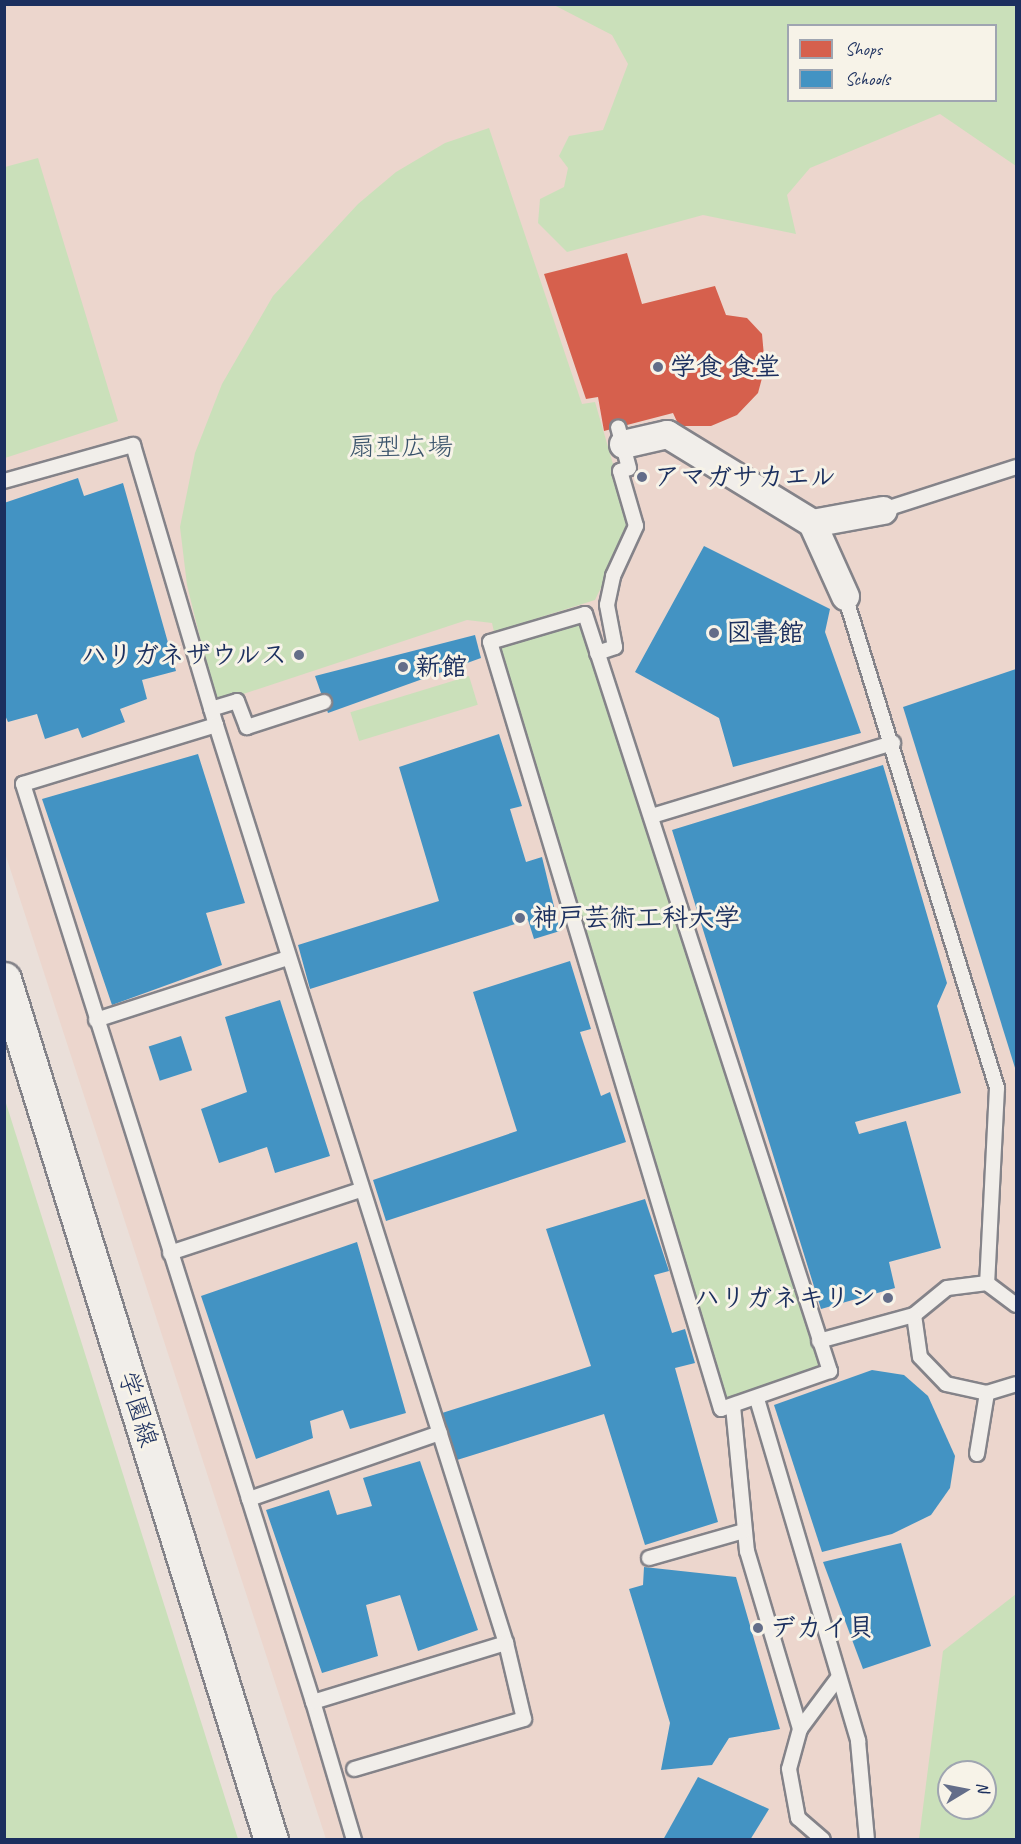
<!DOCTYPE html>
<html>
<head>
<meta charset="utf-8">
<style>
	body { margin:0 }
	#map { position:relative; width:1021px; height:1844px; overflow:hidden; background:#eadfd9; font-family:Caveat,"Klee One",sans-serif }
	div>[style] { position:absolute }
	.built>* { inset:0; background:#ecd6cd }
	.green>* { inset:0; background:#cae0ba; transform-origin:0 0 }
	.shops>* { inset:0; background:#d6604d }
	.schools>* { inset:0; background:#4393c3; transform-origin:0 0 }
	.roads { filter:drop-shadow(2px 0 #848389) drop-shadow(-2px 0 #848389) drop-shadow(0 2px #848389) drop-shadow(0 -2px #848389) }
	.service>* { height:14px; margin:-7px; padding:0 7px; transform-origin:7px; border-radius:7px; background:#f1eeea }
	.minor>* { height:27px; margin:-13.5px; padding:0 13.5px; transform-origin:13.5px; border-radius:13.5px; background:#f1eeea }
	.tertiary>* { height:33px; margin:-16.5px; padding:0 16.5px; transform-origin:16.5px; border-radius:16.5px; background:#f1eeea }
	.dots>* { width:16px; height:16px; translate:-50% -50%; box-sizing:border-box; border:3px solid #f7f3e8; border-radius:50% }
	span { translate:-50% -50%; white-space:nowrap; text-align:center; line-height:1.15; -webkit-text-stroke:6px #f7f3e8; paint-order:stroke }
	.poi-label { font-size:26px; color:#1b2f5e; font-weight:700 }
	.left { translate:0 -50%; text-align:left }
	.right { translate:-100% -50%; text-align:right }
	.park-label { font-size:26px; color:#39536b }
	.street-label { font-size:26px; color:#1b2f5e }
	.frame { position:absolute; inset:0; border:6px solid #1b2f5e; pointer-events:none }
	.legend { position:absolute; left:787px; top:24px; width:210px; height:78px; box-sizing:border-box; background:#f7f3e8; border:2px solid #9fa5b1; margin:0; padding:8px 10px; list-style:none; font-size:18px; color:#1b2f5e }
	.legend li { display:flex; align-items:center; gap:12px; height:30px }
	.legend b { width:30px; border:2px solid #9fa5b1 }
	.north { position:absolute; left:937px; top:1760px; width:60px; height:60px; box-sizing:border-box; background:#f7f3e8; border:2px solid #9fa5b1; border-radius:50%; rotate:80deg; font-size:16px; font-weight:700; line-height:24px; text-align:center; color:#1b2f5e }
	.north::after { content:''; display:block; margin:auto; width:21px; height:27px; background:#636d89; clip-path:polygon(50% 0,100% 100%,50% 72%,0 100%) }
</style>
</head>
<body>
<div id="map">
	<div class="built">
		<div style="clip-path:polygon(evenodd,4px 5px,1016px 5px,1016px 1839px,326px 1839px,5px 853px,4px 5px,788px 26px,996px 26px,996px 100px,788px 100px,788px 26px,4px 5px,949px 1772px,985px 1772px,985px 1808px,949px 1808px,949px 1772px)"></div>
	</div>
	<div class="green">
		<div style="clip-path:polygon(evenodd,554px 5px,1016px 5px,1016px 166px,940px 114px,810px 168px,787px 195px,796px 234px,703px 215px,567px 252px,538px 223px,540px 199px,564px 187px,568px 168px,559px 156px,569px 136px,603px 130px,628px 64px,612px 35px,554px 5px,788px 26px,996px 26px,996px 100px,788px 100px,788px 26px)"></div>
		<div style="clip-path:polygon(489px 128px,582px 404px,595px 402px,631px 526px,595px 600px,494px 632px,492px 623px,467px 620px,216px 703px,187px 585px,180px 527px,195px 453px,222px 384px,273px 296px,358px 204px,396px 172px,445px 143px)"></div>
		<div style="clip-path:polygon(38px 158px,118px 421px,5px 458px,5px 167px)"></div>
		<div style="clip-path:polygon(585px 614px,830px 1371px,721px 1409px,490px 642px)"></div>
		<div style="left:469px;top:676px;width:30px;height:124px;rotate:73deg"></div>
		<div style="clip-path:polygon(4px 1100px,5px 1100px,238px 1839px,5px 1839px)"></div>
		<div style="clip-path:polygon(evenodd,1016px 1594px,1016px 1839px,919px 1839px,943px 1651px,1016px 1594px,949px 1772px,985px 1772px,985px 1808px,949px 1808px,949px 1772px)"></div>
	</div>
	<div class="shops">
		<div style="clip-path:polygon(627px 253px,642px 304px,715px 286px,726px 315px,747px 318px,762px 334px,765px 367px,758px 393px,737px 415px,711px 426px,679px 426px,673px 413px,604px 431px,598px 397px,586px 399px,544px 274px)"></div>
	</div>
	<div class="schools">
		<div style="clip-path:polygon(78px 478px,84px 496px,123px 483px,176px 671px,142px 680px,147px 699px,120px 709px,125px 722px,82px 738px,78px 728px,45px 739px,37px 714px,8px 722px,4px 713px,4px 503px)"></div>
		<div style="clip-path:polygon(704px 546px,830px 609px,825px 632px,861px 733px,733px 767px,719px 718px,635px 672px)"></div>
		<div style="clip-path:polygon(475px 635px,481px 658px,328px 713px,315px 676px)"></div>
		<div style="clip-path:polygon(1016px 669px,1016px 1071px,903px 707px)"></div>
		<div style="clip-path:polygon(499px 734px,522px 806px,510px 809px,526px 862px,542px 857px,560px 931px,534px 939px,528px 920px,310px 989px,298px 945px,439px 901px,399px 767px)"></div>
		<div style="clip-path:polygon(198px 754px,245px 903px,206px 913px,222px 965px,112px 1005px,42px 799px)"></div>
		<div style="clip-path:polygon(883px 765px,947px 983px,937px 1006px,961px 1093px,855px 1122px,859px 1134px,906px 1121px,941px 1248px,889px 1262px,895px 1288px,821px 1309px,672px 830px)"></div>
		<div style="clip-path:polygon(570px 961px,591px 1029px,580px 1032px,601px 1096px,610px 1092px,626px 1142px,386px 1221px,373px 1180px,517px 1131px,473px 992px)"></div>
		<div style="clip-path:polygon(280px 1000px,330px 1156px,275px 1173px,267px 1147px,219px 1163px,201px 1109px,247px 1092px,225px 1017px)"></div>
		<div style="left:181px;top:1036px;width:36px;height:34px;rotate:72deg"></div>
		<div style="clip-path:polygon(645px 1199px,669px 1271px,654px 1275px,672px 1333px,685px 1329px,695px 1363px,675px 1368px,718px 1522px,645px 1545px,604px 1414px,457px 1460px,442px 1413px,591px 1366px,546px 1229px)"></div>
		<div style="clip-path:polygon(357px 1242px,406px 1413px,350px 1429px,343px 1410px,310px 1421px,313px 1438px,256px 1459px,201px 1296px)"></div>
		<div style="clip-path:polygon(872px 1370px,904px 1375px,928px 1396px,955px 1456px,950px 1488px,931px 1515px,892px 1534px,822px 1552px,774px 1405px)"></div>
		<div style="clip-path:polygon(420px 1461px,478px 1630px,418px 1651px,400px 1595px,366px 1605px,378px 1656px,322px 1673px,266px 1510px,329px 1490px,337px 1515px,372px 1506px,363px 1478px)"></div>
		<div style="clip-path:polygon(901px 1543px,931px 1646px,863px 1669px,823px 1562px)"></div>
		<div style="clip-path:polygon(644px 1567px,736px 1577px,780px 1729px,729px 1738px,712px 1765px,661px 1770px,670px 1723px,629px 1589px,643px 1585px)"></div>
		<div style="clip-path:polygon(698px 1777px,769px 1809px,750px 1840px,663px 1840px)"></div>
	</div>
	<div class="roads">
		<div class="service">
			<div style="left:4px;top:481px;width:134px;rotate:-15.6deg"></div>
			<div style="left:133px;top:445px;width:292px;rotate:73.5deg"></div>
			<div style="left:883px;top:510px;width:140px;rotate:-17.9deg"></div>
			<div style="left:845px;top:596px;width:515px;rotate:72.83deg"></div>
			<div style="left:997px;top:1088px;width:195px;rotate:92.9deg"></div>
			<div style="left:585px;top:614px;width:796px;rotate:72.07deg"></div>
			<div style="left:830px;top:1371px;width:115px;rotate:160.8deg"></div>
			<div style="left:721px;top:1409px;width:801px;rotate:-106.76deg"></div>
			<div style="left:490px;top:642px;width:99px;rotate:-16.4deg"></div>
			<div style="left:597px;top:653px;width:19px;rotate:-18deg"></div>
			<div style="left:615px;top:647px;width:43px;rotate:-100.8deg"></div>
			<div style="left:607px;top:605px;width:30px;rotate:-78deg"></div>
			<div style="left:613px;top:576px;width:55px;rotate:-65.3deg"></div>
			<div style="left:636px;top:526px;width:57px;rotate:-106.2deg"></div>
			<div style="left:620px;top:471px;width:9px;rotate:-18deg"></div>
			<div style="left:629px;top:468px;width:42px;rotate:-105deg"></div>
			<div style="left:211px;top:709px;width:27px;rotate:-17deg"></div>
			<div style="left:237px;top:701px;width:28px;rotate:69deg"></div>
			<div style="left:247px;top:727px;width:81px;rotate:-18deg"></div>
			<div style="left:652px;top:816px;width:252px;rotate:-16.9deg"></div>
			<div style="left:96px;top:1020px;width:199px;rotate:-17.9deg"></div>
			<div style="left:170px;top:1253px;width:201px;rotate:-18.3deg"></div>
			<div style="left:1016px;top:1305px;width:36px;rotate:-143deg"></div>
			<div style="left:987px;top:1283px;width:40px;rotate:172.9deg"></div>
			<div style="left:947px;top:1288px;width:43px;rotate:140.7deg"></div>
			<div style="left:914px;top:1315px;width:42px;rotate:81.9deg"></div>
			<div style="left:920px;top:1357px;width:37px;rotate:46deg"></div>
			<div style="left:946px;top:1384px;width:42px;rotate:12.4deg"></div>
			<div style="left:987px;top:1393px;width:30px;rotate:-17deg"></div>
			<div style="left:819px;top:1341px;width:98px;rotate:-15.3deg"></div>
			<div style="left:757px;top:1399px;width:357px;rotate:73.5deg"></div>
			<div style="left:858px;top:1741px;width:99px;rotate:84.8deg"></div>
			<div style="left:733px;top:1406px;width:146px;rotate:84.5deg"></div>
			<div style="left:747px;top:1551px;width:186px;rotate:73.4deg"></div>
			<div style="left:800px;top:1729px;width:41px;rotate:105.4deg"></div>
			<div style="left:789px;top:1769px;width:50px;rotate:79.6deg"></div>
			<div style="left:798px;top:1818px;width:33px;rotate:41deg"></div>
			<div style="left:977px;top:1454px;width:62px;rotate:-80.7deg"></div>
			<div style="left:249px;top:1499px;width:750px;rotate:-107.54deg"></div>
			<div style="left:23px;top:784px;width:202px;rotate:-17deg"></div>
			<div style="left:216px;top:725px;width:963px;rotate:72.47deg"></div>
			<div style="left:506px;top:1643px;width:78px;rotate:76.7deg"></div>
			<div style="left:524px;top:1719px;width:177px;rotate:163.6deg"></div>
			<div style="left:649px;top:1558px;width:99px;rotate:-15.9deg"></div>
			<div style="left:313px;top:1702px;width:213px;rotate:-107.5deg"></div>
			<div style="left:249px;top:1499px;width:202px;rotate:-19.1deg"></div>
			<div style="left:800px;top:1729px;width:64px;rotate:-53.3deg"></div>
			<div style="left:354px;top:1840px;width:144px;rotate:-106.5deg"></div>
			<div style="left:313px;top:1702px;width:202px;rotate:-17deg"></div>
		</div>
		<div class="minor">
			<div style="left:623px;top:444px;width:45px;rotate:-12.8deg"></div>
			<div style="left:667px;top:434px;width:170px;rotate:31.5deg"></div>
			<div style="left:845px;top:596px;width:80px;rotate:-114.3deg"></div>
			<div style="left:812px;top:523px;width:72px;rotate:-10.4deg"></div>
		</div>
		<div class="tertiary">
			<div style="left:4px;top:979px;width:901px;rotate:72.77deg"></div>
		</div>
	</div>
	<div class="dots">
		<div style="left:658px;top:367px;background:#636d89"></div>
		<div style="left:642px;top:477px;background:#636d89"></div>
		<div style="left:714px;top:633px;background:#636d89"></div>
		<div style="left:299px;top:655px;background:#636d89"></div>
		<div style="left:403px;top:667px;background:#636d89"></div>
		<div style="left:520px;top:918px;background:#636d89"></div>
		<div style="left:888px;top:1298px;background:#636d89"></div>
		<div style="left:758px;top:1628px;background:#636d89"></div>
	</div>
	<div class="poi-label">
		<span class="left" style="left:670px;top:367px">学食 食堂</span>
		<span class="left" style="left:654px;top:477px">アマガサカエル</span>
		<span class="left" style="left:726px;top:633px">図書館</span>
		<span class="right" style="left:287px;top:655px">ハリガネザウルス</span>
		<span class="left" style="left:415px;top:667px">新館</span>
		<span class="left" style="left:532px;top:918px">神戸芸術工科大学</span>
		<span class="right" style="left:876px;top:1298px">ハリガネキリン</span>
		<span class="left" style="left:770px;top:1628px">デカイ貝</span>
	</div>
	<div class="park-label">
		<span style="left:401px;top:447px">扇型広場</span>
	</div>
	<div class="street-label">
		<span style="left:138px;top:1409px;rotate:73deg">学園線</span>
	</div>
	<div class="frame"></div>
	<ul class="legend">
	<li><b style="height:16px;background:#d6604d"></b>Shops</li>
	<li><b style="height:16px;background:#4393c3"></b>Schools</li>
	</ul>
	<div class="north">N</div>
</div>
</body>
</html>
